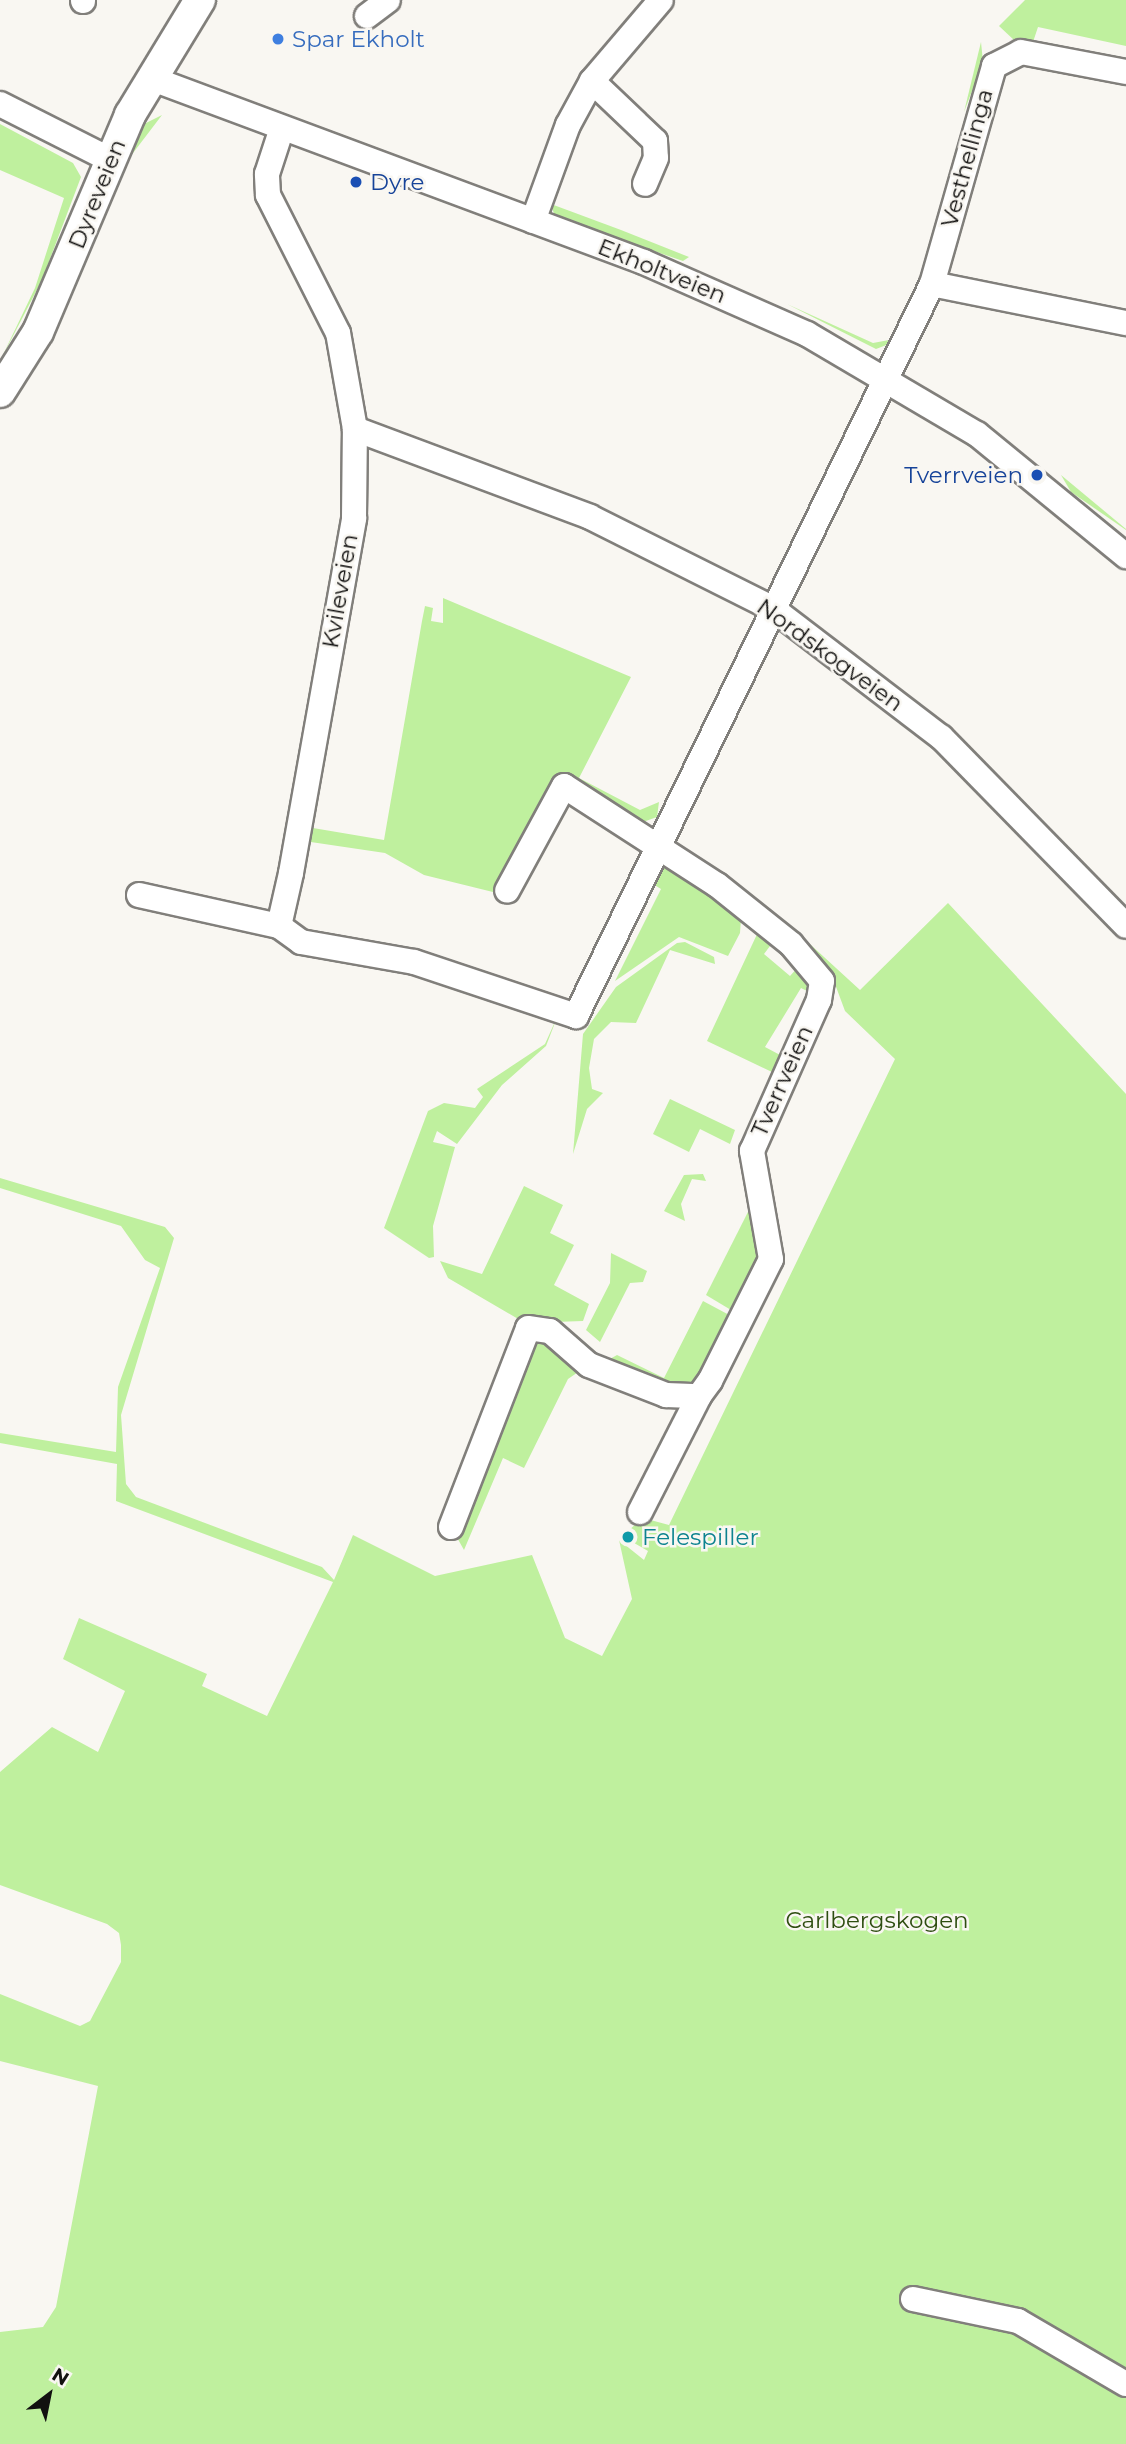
<!DOCTYPE html>
<html>
<head>
<meta charset="utf-8">
<style>
	body { margin:0 }
	#map { position:relative; width:1126px; height:2444px; overflow:hidden; background:#f9f7f2; font-family:Montserrat,sans-serif }
	div>[style] { position:absolute }
	.green>* { inset:0; background:#bff09e }
	.roads { filter:drop-shadow(2px 0 #817f7b) drop-shadow(-2px 0 #817f7b) drop-shadow(0 2px #817f7b) drop-shadow(0 -2px #817f7b) }
	.minor>* { height:24px; margin:-12px; padding:0 12px; transform-origin:12px; border-radius:12px; background:#fff }
	.major>* { height:30px; margin:-15px; padding:0 15px; transform-origin:15px; border-radius:15px; background:#fff }
	.dots>* { width:19px; height:19px; translate:-50% -50%; box-sizing:border-box; border:4px solid #f9f7f2; border-radius:50% }
	span { translate:-50% -50%; white-space:nowrap; text-align:center; line-height:1.15; -webkit-text-stroke:5px #f9f7f2; paint-order:stroke }
	.shop-label { font-size:23px; color:#366cbe }
	.left { translate:0 -50%; text-align:left }
	.street-label { font-size:23px; color:#121110 }
	.transit-label { font-size:23px; color:#164399 }
	.right { translate:-100% -50%; text-align:right }
	.culture-label { font-size:23px; color:#0d838f }
	.park-label { font-size:23px; color:#2e4e10 }
	.north { position:absolute; left:14px; top:2360px; width:70px; height:70px; -webkit-text-stroke:5px #f9f7f2; paint-order:stroke; rotate:32deg; font-size:19px; font-weight:700; line-height:28px; text-align:center; color:#121110 }
	.north::after { content:''; display:block; margin:auto; width:24px; height:32px; background:#121110; clip-path:polygon(50% 0,100% 100%,50% 72%,0 100%) }
</style>
</head>
<body>
<div id="map">
	<div class="green">
		<div style="clip-path:polygon(1025px 0,1126px 0,1126px 46px,1038px 27px,1032px 45px,1015px 41px,999px 26px)"></div>
		<div style="clip-path:polygon(981px 42px,983px 62px,964px 112px)"></div>
		<div style="clip-path:polygon(162px 115px,130px 157px,99px 218px,142px 125px)"></div>
		<div style="clip-path:polygon(0 124px,73px 163px,81px 177px,42px 280px,0 361px,35px 288px,64px 198px,0 170px)"></div>
		<div style="clip-path:polygon(551px 204px,621px 230px,689px 257px,683px 261px,555px 217px)"></div>
		<div style="clip-path:polygon(913px 293px,917px 295px,889px 344px,876px 349px,787px 304px,873px 343px,889px 340px)"></div>
		<div style="clip-path:polygon(1061px 475px,1126px 529px,1126px 530px,1071px 492px)"></div>
		<div style="clip-path:polygon(443px 598px,631px 677px,579px 778px,640px 810px,659px 802px,657px 817px,643px 822px,574px 788px,501px 894px,424px 875px,385px 853px,304px 841px,326px 738px,313px 828px,384px 840px,422px 621px,425px 606px,433px 608px,431px 621px,443px 623px)"></div>
		<div style="clip-path:polygon(672px 863px,741px 919px,740px 933px,728px 956px,679px 937px,615px 981px,661px 889px,648px 881px,659px 866px)"></div>
		<div style="clip-path:polygon(948px 903px,1126px 1094px,1126px 2444px,0 2444px,0 2332px,43px 2327px,56px 2307px,98px 2086px,0 2061px,0 1994px,80px 2026px,90px 2021px,121px 1962px,121px 1945px,119px 1933px,107px 1924px,0 1885px,0 1772px,52px 1727px,98px 1752px,125px 1691px,63px 1659px,79px 1618px,207px 1674px,202px 1686px,267px 1716px,333px 1582px,116px 1501px,117px 1464px,0 1443px,0 1433px,116px 1452px,118px 1387px,160px 1268px,145px 1260px,121px 1226px,0 1188px,0 1178px,165px 1227px,174px 1238px,121px 1415px,126px 1484px,136px 1497px,322px 1567px,334px 1580px,353px 1535px,435px 1576px,532px 1555px,565px 1638px,602px 1656px,632px 1599px,619px 1540px,644px 1560px,648px 1551px,622px 1536px,643px 1518px,669px 1525px,895px 1059px,845px 1011px,832px 976px,788px 924px,860px 990px)"></div>
		<div style="clip-path:polygon(759px 930px,773px 942px,764px 954px,790px 976px,799px 966px,813px 994px,801px 988px,765px 1047px,782px 1056px,772px 1072px,707px 1041px)"></div>
		<div style="clip-path:polygon(685px 942px,714px 957px,715px 964px,670px 950px,636px 1023px,611px 1022px,594px 1039px,589px 1068px,592px 1089px,603px 1093px,587px 1109px,573px 1154px,583px 1034px,616px 987px,677px 943px)"></div>
		<div style="clip-path:polygon(558px 1015px,546px 1046px,502px 1085px,457px 1144px,437px 1131px,433px 1142px,455px 1147px,433px 1226px,434px 1257px,429px 1258px,384px 1228px,428px 1111px,444px 1103px,475px 1108px,483px 1097px,477px 1089px,545px 1044px)"></div>
		<div style="clip-path:polygon(670px 1099px,735px 1130px,730px 1144px,700px 1129px,689px 1152px,653px 1134px)"></div>
		<div style="clip-path:polygon(703px 1174px,706px 1181px,692px 1179px,681px 1204px,685px 1221px,664px 1211px,684px 1175px)"></div>
		<div style="clip-path:polygon(524px 1186px,563px 1205px,550px 1233px,574px 1245px,554px 1285px,589px 1304px,583px 1321px,525px 1323px,448px 1278px,440px 1261px,482px 1274px)"></div>
		<div style="clip-path:polygon(751px 1206px,765px 1248px,736px 1313px,706px 1295px)"></div>
		<div style="clip-path:polygon(611px 1253px,647px 1271px,643px 1282px,630px 1283px,600px 1342px,586px 1330px,610px 1283px)"></div>
		<div style="clip-path:polygon(703px 1301px,733px 1317px,689px 1390px,601px 1364px,617px 1355px,664px 1378px)"></div>
		<div style="clip-path:polygon(541px 1339px,584px 1368px,568px 1379px,524px 1468px,503px 1458px,464px 1550px,455px 1534px,526px 1344px)"></div>
	</div>
	<div class="roads">
		<div class="minor">
			<div style="left:83px;top:1px;width:1px;rotate:-90deg"></div>
			<div style="left:367px;top:16px;width:26px;rotate:-37deg"></div>
			<div style="left:150px;top:78px;width:527px;rotate:20.43deg"></div>
			<div style="left:644px;top:262px;width:178px;rotate:23.8deg"></div>
			<div style="left:807px;top:334px;width:197px;rotate:30.5deg"></div>
			<div style="left:977px;top:434px;width:193px;rotate:39.3deg"></div>
			<div style="left:592px;top:81px;width:87px;rotate:43.6deg"></div>
			<div style="left:655px;top:141px;width:17px;rotate:87deg"></div>
			<div style="left:656px;top:158px;width:28px;rotate:113deg"></div>
			<div style="left:0;top:104px;width:122px;rotate:26.8deg"></div>
			<div style="left:533px;top:221px;width:102px;rotate:-70deg"></div>
			<div style="left:568px;top:125px;width:50px;rotate:-61.4deg"></div>
			<div style="left:592px;top:81px;width:106px;rotate:-49.6deg"></div>
			<div style="left:932px;top:284px;width:198px;rotate:11.4deg"></div>
			<div style="left:355px;top:429px;width:251px;rotate:20.5deg"></div>
			<div style="left:590px;top:517px;width:203px;rotate:26.6deg"></div>
			<div style="left:772px;top:608px;width:213px;rotate:37.4deg"></div>
			<div style="left:941px;top:737px;width:264px;rotate:45.6deg"></div>
			<div style="left:139px;top:895px;width:143px;rotate:12.5deg"></div>
			<div style="left:279px;top:926px;width:54px;rotate:-77.2deg"></div>
			<div style="left:291px;top:873px;width:361px;rotate:-79.9deg"></div>
			<div style="left:354px;top:518px;width:89px;rotate:-89.4deg"></div>
			<div style="left:355px;top:429px;width:97px;rotate:-100deg"></div>
			<div style="left:338px;top:333px;width:155px;rotate:-116.9deg"></div>
			<div style="left:268px;top:195px;width:21px;rotate:-93deg"></div>
			<div style="left:267px;top:174px;width:45px;rotate:-72deg"></div>
			<div style="left:279px;top:926px;width:27px;rotate:36deg"></div>
			<div style="left:301px;top:942px;width:115px;rotate:10deg"></div>
			<div style="left:414px;top:962px;width:171px;rotate:18.4deg"></div>
			<div style="left:576px;top:1016px;width:814px;rotate:-64.06deg"></div>
			<div style="left:932px;top:284px;width:227px;rotate:-74.1deg"></div>
			<div style="left:994px;top:66px;width:30px;rotate:-27deg"></div>
			<div style="left:1021px;top:52px;width:107px;rotate:10.8deg"></div>
			<div style="left:640px;top:1512px;width:130px;rotate:-63deg"></div>
			<div style="left:451px;top:1527px;width:213px;rotate:-68.8deg"></div>
			<div style="left:528px;top:1328px;width:22px;rotate:8deg"></div>
			<div style="left:550px;top:1331px;width:52px;rotate:41.1deg"></div>
			<div style="left:589px;top:1365px;width:83px;rotate:21.3deg"></div>
			<div style="left:666px;top:1395px;width:33px;rotate:2deg"></div>
			<div style="left:699px;top:1396px;width:19px;rotate:-54deg"></div>
			<div style="left:710px;top:1381px;width:136px;rotate:-63.4deg"></div>
			<div style="left:771px;top:1259px;width:110px;rotate:-100deg"></div>
			<div style="left:752px;top:1151px;width:165px;rotate:-66.1deg"></div>
			<div style="left:819px;top:1000px;width:19px;rotate:-81deg"></div>
			<div style="left:822px;top:981px;width:48px;rotate:-130deg"></div>
			<div style="left:791px;top:944px;width:95px;rotate:-141.4deg"></div>
			<div style="left:717px;top:885px;width:182px;rotate:-147.1deg"></div>
			<div style="left:564px;top:786px;width:119px;rotate:118.5deg"></div>
			<div style="left:913px;top:2299px;width:107px;rotate:11.8deg"></div>
			<div style="left:1018px;top:2321px;width:125px;rotate:30.3deg"></div>
		</div>
		<div class="major">
			<div style="left:0;top:392px;width:71px;rotate:-57.7deg"></div>
			<div style="left:38px;top:332px;width:236px;rotate:-67deg"></div>
			<div style="left:130px;top:115px;width:135px;rotate:-58.7deg"></div>
		</div>
	</div>
	<div class="dots">
		<div style="left:278px;top:39px;background:#3f7fe0"></div>
		<div style="left:356px;top:182px;background:#1a4fb4"></div>
		<div style="left:1037px;top:475px;background:#1a4fb4"></div>
		<div style="left:628px;top:1537px;background:#0f9aa8"></div>
	</div>
	<div class="shop-label">
		<span class="left" style="left:292px;top:39px">Spar Ekholt</span>
	</div>
	<div class="street-label">
		<span style="left:967px;top:158px;rotate:-75deg">Vesthellinga</span>
		<span style="left:97px;top:194px;rotate:-68deg">Dyreveien</span>
		<span style="left:662px;top:271px;rotate:22deg">Ekholtveien</span>
		<span style="left:340px;top:591px;rotate:-80deg">Kvileveien</span>
		<span style="left:830px;top:655px;rotate:36deg">Nordskogveien</span>
		<span style="left:782px;top:1081px;rotate:-66deg">Tverrveien</span>
	</div>
	<div class="transit-label">
		<span class="left" style="left:370px;top:182px">Dyre</span>
		<span class="right" style="left:1023px;top:475px">Tverrveien</span>
	</div>
	<div class="culture-label">
		<span class="left" style="left:642px;top:1537px">Felespiller</span>
	</div>
	<div class="park-label">
		<span style="left:877px;top:1920px">Carlbergskogen</span>
	</div>
	<div class="north">N</div>
</div>
</body>
</html>
